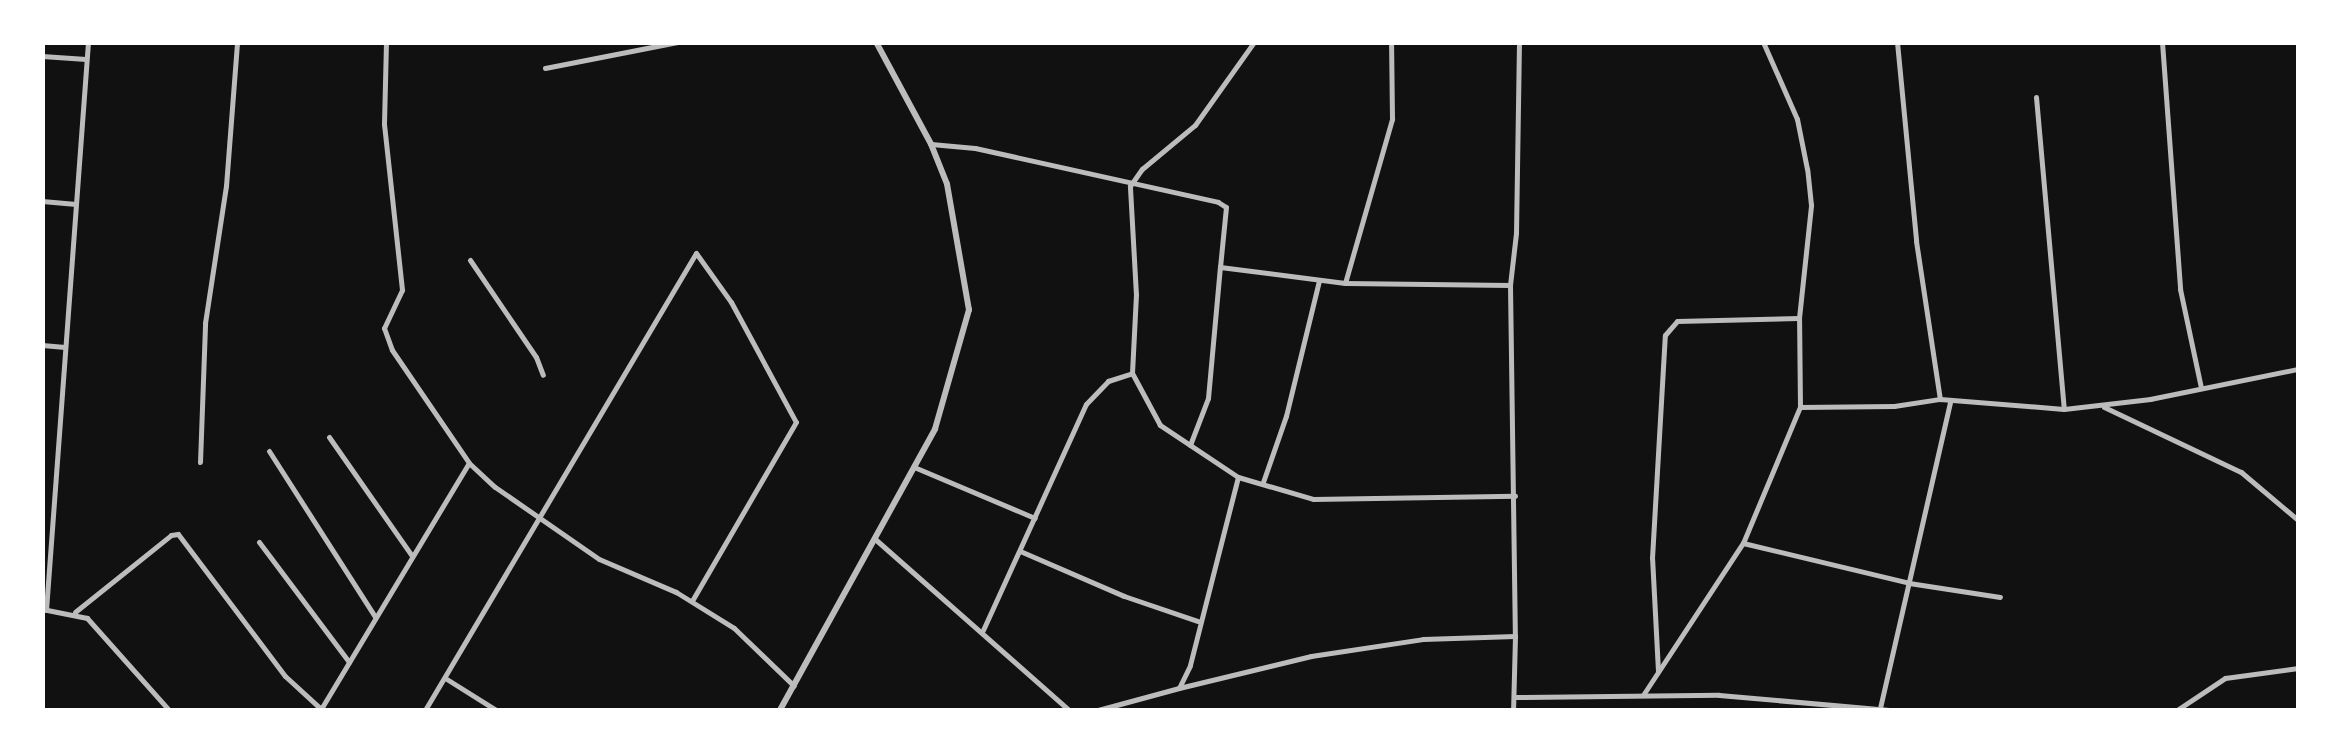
<!DOCTYPE html>
<html>
<head>
<meta charset="utf-8">
<style>
	body { margin:0 }
	#map { position:relative; width:2341px; height:753px; overflow:hidden; background:#111; font-family:"Open Sans",sans-serif }
	div>[style] { position:absolute }
	.minor>* { height:5px; margin:-2.5px; padding:0 2.5px; transform-origin:2.5px; border-radius:2.5px; background:#bcbcbc }
	.tertiary>* { height:6px; margin:-3px; padding:0 3px; transform-origin:3px; border-radius:3px; background:#bcbcbc }
	span { translate:-50% -50%; white-space:nowrap; text-align:center; line-height:1.15; -webkit-text-stroke:9px #fff; paint-order:stroke }
	.frame { position:absolute; inset:0; border:45px solid #fff; pointer-events:none }
</style>
</head>
<body>
<div id="map">
	<div class="minor">
		<div style="left:386px;top:42px;width:82px;rotate:91.4deg"></div>
		<div style="left:384px;top:124px;width:167px;rotate:83.8deg"></div>
		<div style="left:402px;top:290px;width:42px;rotate:115.3deg"></div>
		<div style="left:384px;top:328px;width:23px;rotate:70deg"></div>
		<div style="left:392px;top:350px;width:137px;rotate:55.7deg"></div>
		<div style="left:469px;top:463px;width:35px;rotate:43deg"></div>
		<div style="left:495px;top:487px;width:126px;rotate:34.7deg"></div>
		<div style="left:599px;top:559px;width:84px;rotate:23.2deg"></div>
		<div style="left:676px;top:592px;width:68px;rotate:31.8deg"></div>
		<div style="left:734px;top:628px;width:83px;rotate:44deg"></div>
		<div style="left:1897px;top:42px;width:200px;rotate:84.5deg"></div>
		<div style="left:1916px;top:241px;width:160px;rotate:81.4deg"></div>
		<div style="left:2162px;top:42px;width:248px;rotate:85.8deg"></div>
		<div style="left:2180px;top:289px;width:101px;rotate:78deg"></div>
		<div style="left:42px;top:56px;width:44px;rotate:3.9deg"></div>
		<div style="left:545px;top:68px;width:135px;rotate:-11.1deg"></div>
		<div style="left:2036px;top:97px;width:313px;rotate:84.9deg"></div>
		<div style="left:931px;top:144px;width:44px;rotate:5.2deg"></div>
		<div style="left:975px;top:148px;width:249px;rotate:12.5deg"></div>
		<div style="left:1218px;top:202px;width:9px;rotate:32deg"></div>
		<div style="left:1226px;top:207px;width:60px;rotate:95.7deg"></div>
		<div style="left:1220px;top:267px;width:126px;rotate:7.3deg"></div>
		<div style="left:1345px;top:283px;width:165px;rotate:0.7deg"></div>
		<div style="left:1510px;top:285px;width:351px;rotate:89.2deg"></div>
		<div style="left:42px;top:201px;width:34px;rotate:5deg"></div>
		<div style="left:470px;top:260px;width:117px;rotate:55.8deg"></div>
		<div style="left:536px;top:357px;width:19px;rotate:69deg"></div>
		<div style="left:1345px;top:283px;width:171px;rotate:-74deg"></div>
		<div style="left:1392px;top:119px;width:77px;rotate:-90.7deg"></div>
		<div style="left:1510px;top:285px;width:52px;rotate:-83.4deg"></div>
		<div style="left:1516px;top:233px;width:191px;rotate:-89.1deg"></div>
		<div style="left:42px;top:345px;width:23px;rotate:5deg"></div>
		<div style="left:1800px;top:407px;width:94px;rotate:-0.6deg"></div>
		<div style="left:1894px;top:406px;width:47px;rotate:-8.7deg"></div>
		<div style="left:1940px;top:399px;width:124px;rotate:4.6deg"></div>
		<div style="left:2064px;top:409px;width:87px;rotate:-6.6deg"></div>
		<div style="left:2150px;top:399px;width:151px;rotate:-11.5deg"></div>
		<div style="left:2104px;top:407px;width:152px;rotate:25.4deg"></div>
		<div style="left:2241px;top:472px;width:75px;rotate:40.1deg"></div>
		<div style="left:329px;top:437px;width:145px;rotate:55.1deg"></div>
		<div style="left:1190px;top:445px;width:50px;rotate:-69deg"></div>
		<div style="left:1208px;top:398px;width:132px;rotate:-84.8deg"></div>
		<div style="left:269px;top:451px;width:197px;rotate:57.4deg"></div>
		<div style="left:200px;top:462px;width:139px;rotate:-87.9deg"></div>
		<div style="left:205px;top:323px;width:139px;rotate:-81.3deg"></div>
		<div style="left:226px;top:186px;width:144px;rotate:-85.6deg"></div>
		<div style="left:914px;top:467px;width:131px;rotate:22.9deg"></div>
		<div style="left:1238px;top:477px;width:78px;rotate:16.3deg"></div>
		<div style="left:1313px;top:499px;width:202px;rotate:-0.9deg"></div>
		<div style="left:1263px;top:482px;width:70px;rotate:-70.8deg"></div>
		<div style="left:1286px;top:416px;width:139px;rotate:-76.3deg"></div>
		<div style="left:875px;top:539px;width:259px;rotate:41.4deg"></div>
		<div style="left:259px;top:542px;width:150px;rotate:53.1deg"></div>
		<div style="left:1743px;top:543px;width:171px;rotate:13.5deg"></div>
		<div style="left:1909px;top:583px;width:92px;rotate:8.7deg"></div>
		<div style="left:1020px;top:551px;width:113px;rotate:23.4deg"></div>
		<div style="left:1124px;top:596px;width:78px;rotate:18.7deg"></div>
		<div style="left:42px;top:609px;width:46px;rotate:11.3deg"></div>
		<div style="left:87px;top:618px;width:123px;rotate:48.3deg"></div>
		<div style="left:46px;top:610px;width:570px;rotate:-85.77deg"></div>
		<div style="left:75px;top:612px;width:123px;rotate:-38.7deg"></div>
		<div style="left:171px;top:535px;width:7px;rotate:-8deg"></div>
		<div style="left:178px;top:534px;width:178px;rotate:53deg"></div>
		<div style="left:285px;top:676px;width:49px;rotate:42.5deg"></div>
		<div style="left:983px;top:630px;width:248px;rotate:-65.5deg"></div>
		<div style="left:1086px;top:404px;width:32px;rotate:-46deg"></div>
		<div style="left:1108px;top:381px;width:25px;rotate:-18deg"></div>
		<div style="left:1658px;top:671px;width:113px;rotate:-93deg"></div>
		<div style="left:1652px;top:558px;width:223px;rotate:-86.7deg"></div>
		<div style="left:1665px;top:335px;width:18px;rotate:-49deg"></div>
		<div style="left:1677px;top:321px;width:122px;rotate:-1.4deg"></div>
		<div style="left:445px;top:678px;width:60px;rotate:32.1deg"></div>
		<div style="left:1179px;top:688px;width:136px;rotate:-13.6deg"></div>
		<div style="left:1311px;top:656px;width:113px;rotate:-8.6deg"></div>
		<div style="left:1423px;top:639px;width:92px;rotate:-1.9deg"></div>
		<div style="left:1515px;top:636px;width:74px;rotate:91.5deg"></div>
		<div style="left:1643px;top:695px;width:182px;rotate:-56.7deg"></div>
		<div style="left:1743px;top:543px;width:147px;rotate:-67.3deg"></div>
		<div style="left:1800px;top:407px;width:89px;rotate:-90.6deg"></div>
		<div style="left:1799px;top:318px;width:114px;rotate:-83.9deg"></div>
		<div style="left:1811px;top:205px;width:36px;rotate:-96deg"></div>
		<div style="left:1807px;top:169px;width:51px;rotate:-101.3deg"></div>
		<div style="left:1797px;top:119px;width:84px;rotate:-113.8deg"></div>
		<div style="left:1516px;top:697px;width:203px;rotate:-0.6deg"></div>
		<div style="left:1719px;top:695px;width:171px;rotate:5deg"></div>
		<div style="left:1880px;top:708px;width:314px;rotate:-77.1deg"></div>
		<div style="left:321px;top:709px;width:287px;rotate:-59deg"></div>
		<div style="left:425px;top:710px;width:531px;rotate:-59.33deg"></div>
		<div style="left:696px;top:253px;width:60px;rotate:54.5deg"></div>
		<div style="left:731px;top:302px;width:136px;rotate:61.6deg"></div>
		<div style="left:796px;top:422px;width:207px;rotate:120.2deg"></div>
		<div style="left:1098px;top:710px;width:84px;rotate:-15.2deg"></div>
		<div style="left:1179px;top:688px;width:25px;rotate:-64deg"></div>
		<div style="left:1190px;top:665px;width:194px;rotate:-75.7deg"></div>
		<div style="left:1238px;top:477px;width:94px;rotate:-146.3deg"></div>
		<div style="left:1160px;top:425px;width:59px;rotate:-118.3deg"></div>
		<div style="left:1132px;top:373px;width:78px;rotate:-87.1deg"></div>
		<div style="left:1136px;top:295px;width:109px;rotate:-93.2deg"></div>
		<div style="left:1130px;top:186px;width:21px;rotate:-55deg"></div>
		<div style="left:1142px;top:169px;width:69px;rotate:-39.7deg"></div>
		<div style="left:1195px;top:125px;width:102px;rotate:-54.6deg"></div>
		<div style="left:2177px;top:710px;width:58px;rotate:-33.7deg"></div>
		<div style="left:2225px;top:678px;width:74px;rotate:-7.8deg"></div>
	</div>
	<div class="tertiary">
		<div style="left:780px;top:710px;width:321px;rotate:-61.1deg"></div>
		<div style="left:935px;top:429px;width:124px;rotate:-74.1deg"></div>
		<div style="left:969px;top:310px;width:128px;rotate:-99.9deg"></div>
		<div style="left:947px;top:184px;width:43px;rotate:-111.8deg"></div>
		<div style="left:931px;top:144px;width:116px;rotate:-118.3deg"></div>
	</div>
	<div class="frame"></div>
</div>
</body>
</html>
